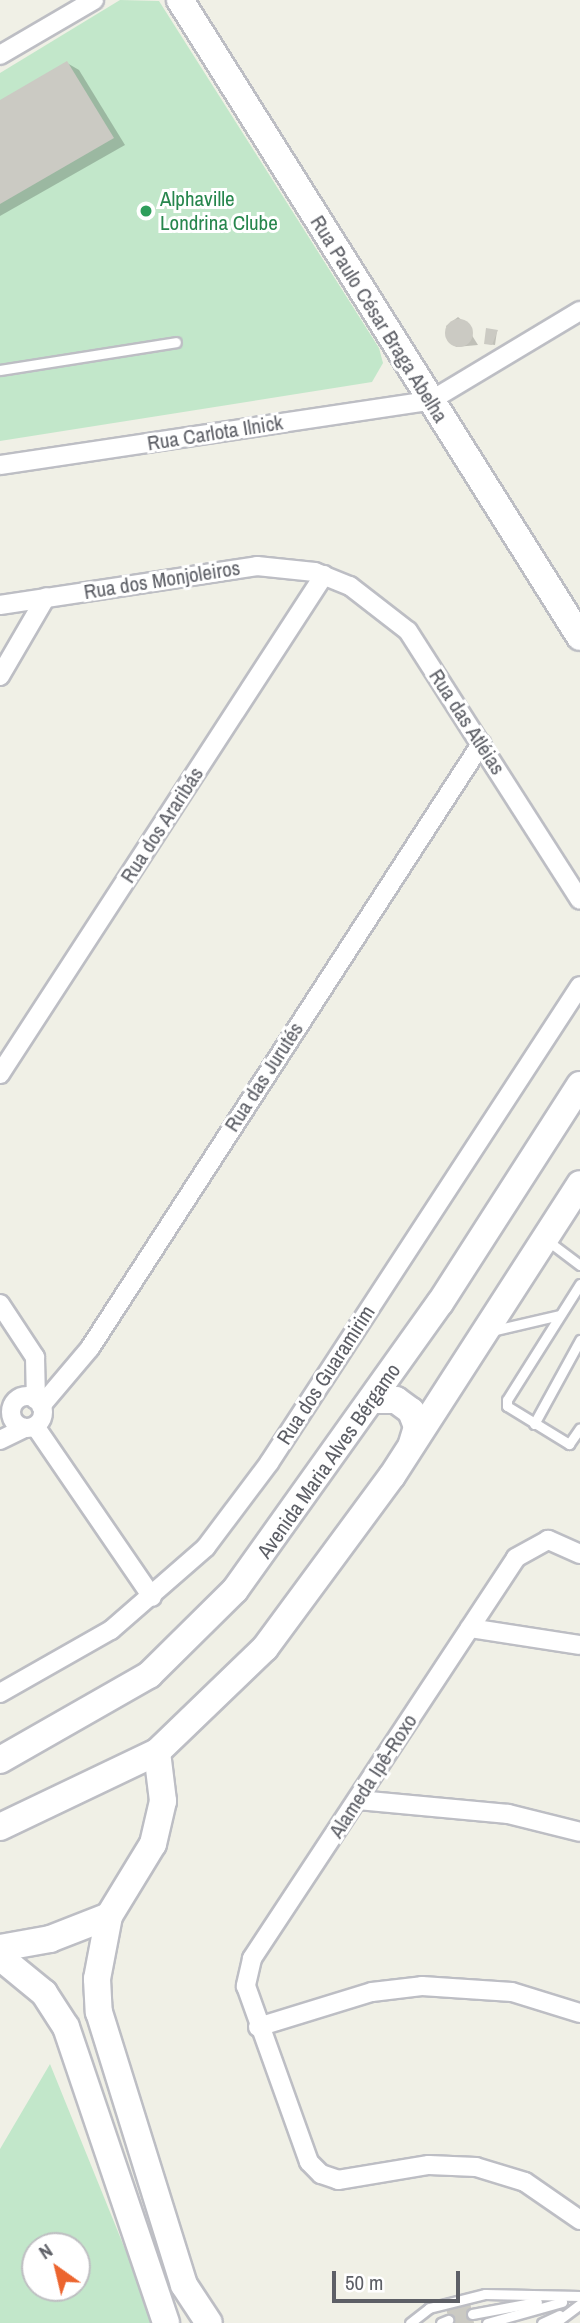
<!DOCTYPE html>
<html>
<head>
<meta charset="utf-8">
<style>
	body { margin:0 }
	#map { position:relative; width:580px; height:2323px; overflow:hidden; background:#f0f0e6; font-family:"Archivo Narrow",sans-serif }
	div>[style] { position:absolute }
	.green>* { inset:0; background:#c2e7ca }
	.shadow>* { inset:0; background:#0003 }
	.building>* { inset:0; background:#cbcac3 }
	.round { border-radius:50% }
	.roads { filter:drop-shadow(2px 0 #bdbec4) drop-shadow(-2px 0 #bdbec4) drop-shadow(0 2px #bdbec4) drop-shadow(0 -2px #bdbec4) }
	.lane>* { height:9px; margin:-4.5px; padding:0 4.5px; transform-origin:4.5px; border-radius:4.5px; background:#fff }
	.street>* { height:18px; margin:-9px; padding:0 9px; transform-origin:9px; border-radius:9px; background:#fff }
	.street>.ring { margin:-9px; padding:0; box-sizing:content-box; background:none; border:18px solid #fff; border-radius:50% }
	.secondary>* { height:26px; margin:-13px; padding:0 13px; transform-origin:13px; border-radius:13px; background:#fff }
	.dots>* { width:19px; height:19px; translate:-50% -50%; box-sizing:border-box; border:4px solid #fff; border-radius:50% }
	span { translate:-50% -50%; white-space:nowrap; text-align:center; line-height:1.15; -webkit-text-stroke:6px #fff; paint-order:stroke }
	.leisure-label { font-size:21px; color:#27864d }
	.left { translate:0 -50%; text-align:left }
	.street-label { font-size:21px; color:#5d5f66 }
	.north { position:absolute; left:21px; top:2232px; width:70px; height:70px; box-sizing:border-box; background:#fff; border:2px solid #bebfc2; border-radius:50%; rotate:326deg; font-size:19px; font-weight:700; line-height:28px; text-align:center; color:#5d5f66 }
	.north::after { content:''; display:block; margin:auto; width:24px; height:32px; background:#ec652f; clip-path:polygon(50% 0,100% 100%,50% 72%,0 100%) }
	.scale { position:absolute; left:332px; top:2271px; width:128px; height:32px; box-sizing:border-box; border:4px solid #5d5f66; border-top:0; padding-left:9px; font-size:21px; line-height:24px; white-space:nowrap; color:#5d5f66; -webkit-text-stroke:5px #fff; paint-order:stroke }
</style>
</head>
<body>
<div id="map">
	<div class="green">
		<div style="clip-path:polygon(120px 0,159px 1px,379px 348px,383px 363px,372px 382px,0 441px,0 73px)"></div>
		<div style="clip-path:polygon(evenodd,50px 2064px,155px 2323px,0 2323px,0 2149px,50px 2064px,35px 2246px,77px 2246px,77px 2288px,35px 2288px,35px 2246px)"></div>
	</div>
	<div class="shadow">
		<div style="clip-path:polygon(67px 63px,79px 70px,125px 145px,0 216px,0 102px)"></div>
		<div style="clip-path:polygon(458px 317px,463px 321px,478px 345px,456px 347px,446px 326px)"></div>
		<div style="clip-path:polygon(497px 331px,495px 345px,488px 344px)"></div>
	</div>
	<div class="building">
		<div style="clip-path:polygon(67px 61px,114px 138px,0 204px,0 100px)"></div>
		<div class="round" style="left:445px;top:319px;width:28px;height:28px"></div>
		<div style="clip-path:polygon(486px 328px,498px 330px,492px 345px,484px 344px)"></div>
		<div style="clip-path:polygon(470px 2302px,474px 2323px,449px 2323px,446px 2307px)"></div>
	</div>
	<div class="roads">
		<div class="lane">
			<div style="left:0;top:370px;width:178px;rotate:-9deg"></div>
			<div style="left:548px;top:1241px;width:40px;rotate:37deg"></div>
			<div style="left:580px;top:1284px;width:137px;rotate:122.2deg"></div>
			<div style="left:507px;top:1400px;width:6px;rotate:90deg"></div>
			<div style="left:507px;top:1406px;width:73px;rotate:31.5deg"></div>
			<div style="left:569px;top:1444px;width:19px;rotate:-55deg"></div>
			<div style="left:491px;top:1331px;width:70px;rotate:-13.2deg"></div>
			<div style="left:534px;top:1424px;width:96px;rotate:-61.3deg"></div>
			<div style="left:472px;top:2314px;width:66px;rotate:-10.5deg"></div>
			<div style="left:410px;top:2323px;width:24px;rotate:-38deg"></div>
			<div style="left:429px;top:2308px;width:58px;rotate:-14deg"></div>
			<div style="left:485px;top:2294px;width:95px;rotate:1.2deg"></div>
			<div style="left:441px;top:2323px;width:8px;rotate:-23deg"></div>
			<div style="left:487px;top:2323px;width:78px;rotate:-15.6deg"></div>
			<div style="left:542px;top:2323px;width:19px;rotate:-25deg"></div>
			<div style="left:555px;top:2323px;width:31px;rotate:-37deg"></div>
		</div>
		<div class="street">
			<div style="left:0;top:55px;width:109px;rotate:-30.3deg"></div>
			<div style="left:0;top:465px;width:435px;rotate:-8.5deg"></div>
			<div style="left:430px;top:401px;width:175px;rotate:-31deg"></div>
			<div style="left:0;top:605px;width:260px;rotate:-8.6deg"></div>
			<div style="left:257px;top:566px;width:58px;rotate:5.9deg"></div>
			<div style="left:315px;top:572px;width:38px;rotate:22deg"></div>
			<div style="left:350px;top:586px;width:73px;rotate:37.8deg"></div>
			<div style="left:408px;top:631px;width:319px;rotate:57.4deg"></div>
			<div style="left:0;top:676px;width:91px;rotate:-59.8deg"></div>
			<div style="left:0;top:1074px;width:595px;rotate:-57deg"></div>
			<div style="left:0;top:1304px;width:64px;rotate:56.6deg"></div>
			<div style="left:35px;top:1357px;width:43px;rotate:88.7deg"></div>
			<div class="ring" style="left:11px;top:1396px;width:14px;height:14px"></div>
			<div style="left:41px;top:1406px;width:76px;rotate:-49.8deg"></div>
			<div style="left:90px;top:1348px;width:720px;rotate:-57.08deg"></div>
			<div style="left:35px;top:1426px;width:207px;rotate:55.6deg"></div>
			<div style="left:0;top:1440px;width:28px;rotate:-26deg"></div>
			<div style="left:580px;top:1554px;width:35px;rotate:-156deg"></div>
			<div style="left:548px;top:1540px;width:37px;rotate:151deg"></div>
			<div style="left:516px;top:1558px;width:480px;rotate:123.4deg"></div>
			<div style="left:252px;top:1959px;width:28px;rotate:103deg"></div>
			<div style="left:246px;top:1986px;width:187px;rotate:70.3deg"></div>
			<div style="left:309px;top:2162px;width:17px;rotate:45deg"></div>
			<div style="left:321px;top:2174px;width:18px;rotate:19deg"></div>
			<div style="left:338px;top:2180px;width:92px;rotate:-9.4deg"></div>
			<div style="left:429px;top:2165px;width:47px;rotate:2.4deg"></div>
			<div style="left:476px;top:2167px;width:51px;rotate:17deg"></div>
			<div style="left:525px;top:2182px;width:67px;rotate:34.6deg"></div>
			<div style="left:470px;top:1628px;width:111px;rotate:8.8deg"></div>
			<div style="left:0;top:1693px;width:128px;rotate:-29.6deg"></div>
			<div style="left:111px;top:1630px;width:126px;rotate:-41.1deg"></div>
			<div style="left:206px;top:1547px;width:105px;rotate:-53.1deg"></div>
			<div style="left:269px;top:1463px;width:569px;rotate:-56.9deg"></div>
			<div style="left:358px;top:1800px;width:151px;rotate:5.3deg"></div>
			<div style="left:508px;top:1814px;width:74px;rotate:14deg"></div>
			<div style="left:258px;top:2027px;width:119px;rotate:-17.1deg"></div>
			<div style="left:372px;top:1992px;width:50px;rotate:-6.8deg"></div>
			<div style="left:422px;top:1986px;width:90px;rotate:3.8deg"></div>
			<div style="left:512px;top:1992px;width:71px;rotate:17.2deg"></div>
		</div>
		<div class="secondary">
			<div style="left:180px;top:0;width:752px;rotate:57.87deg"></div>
			<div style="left:373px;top:1400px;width:23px"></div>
			<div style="left:396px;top:1400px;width:19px;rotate:36deg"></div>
			<div style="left:411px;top:1411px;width:17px;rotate:69deg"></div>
			<div style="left:417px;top:1427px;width:17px;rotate:107deg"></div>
			<div style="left:0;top:1760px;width:172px;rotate:-29.7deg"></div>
			<div style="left:149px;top:1675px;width:121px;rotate:-44.7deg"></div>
			<div style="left:235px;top:1590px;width:353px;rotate:-54.5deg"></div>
			<div style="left:440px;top:1303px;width:259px;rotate:-57.3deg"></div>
			<div style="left:0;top:1827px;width:174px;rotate:-25.5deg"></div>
			<div style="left:157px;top:1752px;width:150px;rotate:-43.9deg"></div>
			<div style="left:265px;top:1648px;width:214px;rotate:-53.6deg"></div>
			<div style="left:392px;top:1476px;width:347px;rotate:-57.2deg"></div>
			<div style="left:109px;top:1916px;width:64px;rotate:100.8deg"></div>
			<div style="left:97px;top:1979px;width:33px;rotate:87deg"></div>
			<div style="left:99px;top:2012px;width:286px;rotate:72.7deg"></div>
			<div style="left:184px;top:2285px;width:45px;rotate:56.7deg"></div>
			<div style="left:0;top:1948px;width:51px;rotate:-10.2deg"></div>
			<div style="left:50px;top:1939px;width:63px;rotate:-21.3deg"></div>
			<div style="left:109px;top:1916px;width:84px;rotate:-58.6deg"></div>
			<div style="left:153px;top:1844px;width:44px;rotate:-76.9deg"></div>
			<div style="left:163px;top:1801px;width:49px;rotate:-97deg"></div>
			<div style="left:0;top:1957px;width:57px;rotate:39.3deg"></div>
			<div style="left:44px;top:1993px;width:40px;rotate:57.1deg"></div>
			<div style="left:66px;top:2027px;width:312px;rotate:71.3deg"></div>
		</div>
	</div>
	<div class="dots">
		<div style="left:146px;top:211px;background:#2e9e5b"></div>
	</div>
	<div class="leisure-label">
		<span class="left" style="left:160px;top:211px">Alphaville<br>Londrina Clube</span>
	</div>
	<div class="street-label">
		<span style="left:379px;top:319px;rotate:58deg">Rua Paulo César Braga Abelha</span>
		<span style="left:215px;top:433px;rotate:-9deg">Rua Carlota Ilnick</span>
		<span style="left:162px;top:580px;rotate:-9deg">Rua dos Monjoleiros</span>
		<span style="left:467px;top:722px;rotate:57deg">Rua das Atléias</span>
		<span style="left:162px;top:825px;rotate:-57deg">Rua dos Araribás</span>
		<span style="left:264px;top:1077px;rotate:-57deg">Rua das Jurutés</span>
		<span style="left:326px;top:1375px;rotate:-57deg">Rua dos Guaramirim</span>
		<span style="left:329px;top:1461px;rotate:-55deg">Avenida Maria Alves Bérgamo</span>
		<span style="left:373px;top:1776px;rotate:-57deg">Alameda Ipê-Roxo</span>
	</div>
	<div class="north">N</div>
	<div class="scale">50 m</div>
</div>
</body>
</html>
